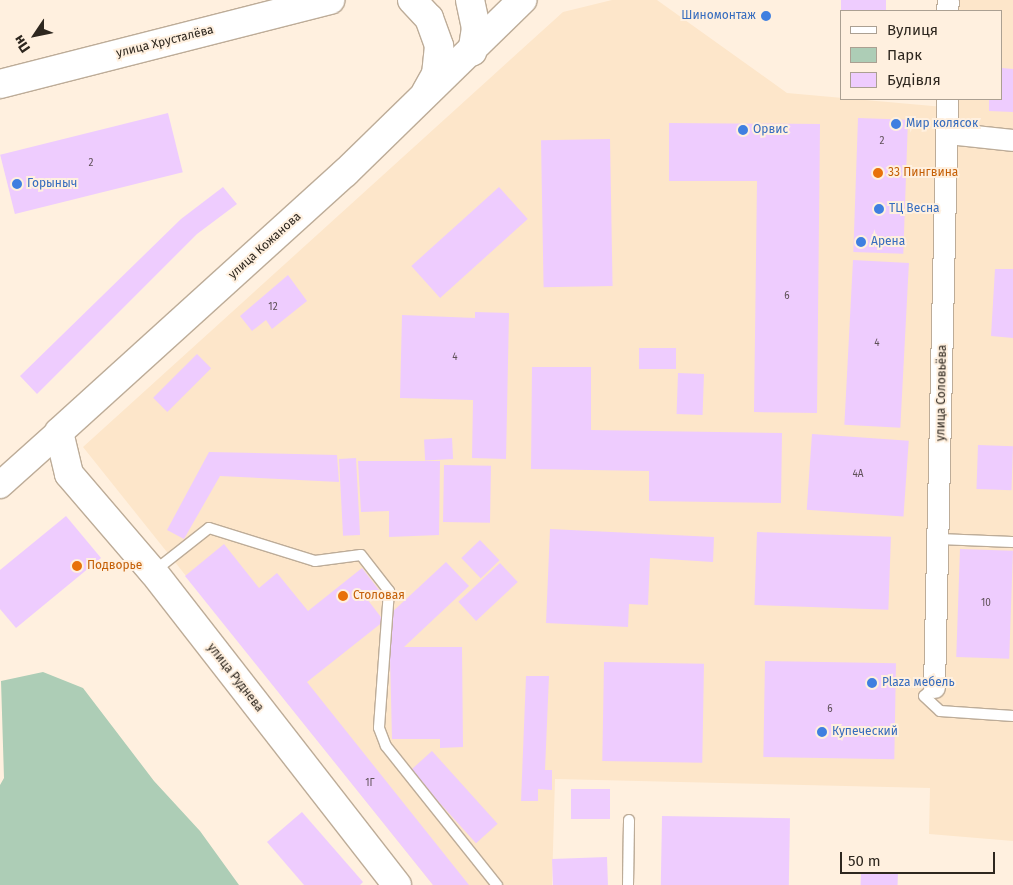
<!DOCTYPE html>
<html>
<head>
<meta charset="utf-8">
<style>
	body { margin:0 }
	#map { position:relative; width:1013px; height:885px; overflow:hidden; background:#fff0df; font-family:"Fira Sans",sans-serif }
	div>[style] { position:absolute }
	.built>* { inset:0; background:#fde6ca }
	.green>* { inset:0; background:#adcdb6 }
	.building>* { inset:0; background:#eeccfe; transform-origin:0 0 }
	.roads { filter:drop-shadow(1px 0 #bdac98) drop-shadow(-1px 0 #bdac98) drop-shadow(0 1px #bdac98) drop-shadow(0 -1px #bdac98) }
	.service>* { height:10px; margin:-5px; padding:0 5px; transform-origin:5px; border-radius:5px; background:#fff }
	.minor>* { height:21px; margin:-10.5px; padding:0 10.5px; transform-origin:10.5px; border-radius:10.5px; background:#fff }
	.tertiary>* { height:26px; margin:-13px; padding:0 13px; transform-origin:13px; border-radius:13px; background:#fff }
	.primary>* { height:28px; margin:-14px; padding:0 14px; transform-origin:14px; border-radius:14px; background:#fff }
	.dots>* { width:14px; height:14px; translate:-50% -50%; box-sizing:border-box; border:2px solid #fff0df; border-radius:50% }
	span { translate:-50% -50%; white-space:nowrap; text-align:center; line-height:1.15; -webkit-text-stroke:4px #fff0df; paint-order:stroke }
	.number-label { font-size:10px; color:#5e5057 }
	.number-label span { -webkit-text-stroke-width:0 }
	.shop-label { font-size:12px; color:#366cbe }
	.right { translate:-100% -50%; text-align:right }
	.left { translate:0 -50%; text-align:left }
	.street-label { font-size:12px; color:#2e271f }
	.food-label { font-size:12px; color:#c56008 }
	.legend { position:absolute; left:840px; top:10px; width:162px; height:90px; box-sizing:border-box; background:#fff0df; border:1px solid #aba092; margin:0; padding:6px 9px; list-style:none; font-size:15px; color:#2e271f }
	.legend li { display:flex; align-items:center; gap:10px; height:25px }
	.legend b { width:25px; border:1px solid #aba092 }
	.north { position:absolute; left:10px; top:10px; width:50px; height:50px; -webkit-text-stroke:4px #fff0df; paint-order:stroke; rotate:236deg; font-size:14px; font-weight:700; line-height:20px; text-align:center; color:#2e271f }
	.north::after { content:''; display:block; margin:auto; width:18px; height:22px; background:#2e271f; clip-path:polygon(50% 0,100% 100%,50% 72%,0 100%) }
	.scale { position:absolute; left:840px; top:852px; width:155px; height:22px; box-sizing:border-box; border:2px solid #2e271f; border-top:0; padding-left:6px; font-size:15px; line-height:18px; white-space:nowrap; color:#2e271f; -webkit-text-stroke:4px #fff0df; paint-order:stroke }
</style>
</head>
<body>
<div id="map">
	<div class="built">
		<div style="clip-path:polygon(612px 0,657px 0,787px 93px,955px 108px,956px 99px,1002px 99px,1002px 11px,957px 11px,958px 0,1013px 0,1013px 841px,929px 834px,930px 788px,555px 779px,552px 885px,433px 885px,83px 447px,563px 12px)"></div>
	</div>
	<div class="green">
		<div style="clip-path:polygon(43px 672px,83px 688px,154px 781px,200px 831px,239px 885px,0 885px,0 785px,4px 778px,1px 681px)"></div>
	</div>
	<div class="building">
		<div style="left:841px;top:0;width:45px;height:11px"></div>
		<div style="clip-path:polygon(1002px 68px,1013px 69px,1013px 112px,989px 111px,989px 99px,1002px 99px)"></div>
		<div style="left:168px;top:113px;width:61px;height:173px;rotate:76deg"></div>
		<div style="left:858px;top:118px;width:50px;height:134px;rotate:2deg"></div>
		<div style="clip-path:polygon(669px 123px,820px 124px,817px 413px,754px 412px,757px 181px,669px 181px)"></div>
		<div style="left:610px;top:139px;width:147px;height:69px;rotate:89deg"></div>
		<div style="clip-path:polygon(223px 187px,237px 204px,197px 234px,37px 394px,20px 376px,181px 219px)"></div>
		<div style="left:499px;top:187px;width:43px;height:118px;rotate:48deg"></div>
		<div style="left:853px;top:260px;width:56px;height:165px;rotate:3deg"></div>
		<div style="clip-path:polygon(995px 269px,1013px 269px,1013px 338px,991px 336px)"></div>
		<div style="clip-path:polygon(288px 275px,307px 301px,272px 329px,266px 320px,252px 331px,240px 316px)"></div>
		<div style="clip-path:polygon(475px 312px,509px 313px,506px 459px,472px 458px,473px 400px,400px 398px,402px 315px,475px 318px)"></div>
		<div style="left:639px;top:348px;width:37px;height:21px"></div>
		<div style="left:197px;top:354px;width:20px;height:62px;rotate:45deg"></div>
		<div style="clip-path:polygon(532px 367px,591px 367px,591px 430px,782px 433px,781px 503px,649px 501px,649px 471px,531px 469px)"></div>
		<div style="left:678px;top:373px;width:26px;height:41px;rotate:2deg"></div>
		<div style="left:812px;top:434px;width:97px;height:76px;rotate:4deg"></div>
		<div style="left:452px;top:438px;width:21px;height:28px;rotate:87deg"></div>
		<div style="left:978px;top:445px;width:35px;height:44px;rotate:2deg"></div>
		<div style="clip-path:polygon(209px 452px,337px 455px,339px 482px,220px 476px,184px 539px,167px 530px)"></div>
		<div style="left:356px;top:458px;width:77px;height:17px;rotate:87deg"></div>
		<div style="clip-path:polygon(358px 461px,440px 461px,439px 535px,389px 537px,389px 511px,361px 512px)"></div>
		<div style="left:444px;top:465px;width:47px;height:57px;rotate:1deg"></div>
		<div style="clip-path:polygon(66px 516px,101px 558px,16px 628px,0 609px,0 570px)"></div>
		<div style="clip-path:polygon(550px 529px,714px 537px,713px 562px,650px 558px,648px 605px,629px 604px,628px 627px,546px 623px)"></div>
		<div style="left:757px;top:532px;width:134px;height:73px;rotate:2deg"></div>
		<div style="left:480px;top:540px;width:28px;height:26px;rotate:46deg"></div>
		<div style="clip-path:polygon(224px 544px,259px 588px,277px 573px,308px 611px,362px 568px,379px 590px,367px 599px,384px 621px,307px 682px,469px 885px,433px 885px,185px 576px)"></div>
		<div style="left:960px;top:549px;width:53px;height:108px;rotate:2deg"></div>
		<div style="clip-path:polygon(446px 562px,469px 586px,404px 647px,462px 647px,463px 747px,440px 748px,440px 739px,392px 739px,389px 615px)"></div>
		<div style="left:500px;top:563px;width:26px;height:57px;rotate:47deg"></div>
		<div style="left:765px;top:661px;width:131px;height:96px;rotate:1deg"></div>
		<div style="left:604px;top:662px;width:100px;height:99px;rotate:1deg"></div>
		<div style="clip-path:polygon(526px 676px,549px 676px,545px 770px,552px 770px,552px 790px,538px 789px,538px 801px,521px 801px)"></div>
		<div style="left:432px;top:751px;width:98px;height:29px;rotate:48deg"></div>
		<div style="left:571px;top:789px;width:39px;height:30px"></div>
		<div style="clip-path:polygon(302px 812px,363px 882px,360px 885px,304px 885px,267px 842px)"></div>
		<div style="left:662px;top:816px;width:128px;height:69px;rotate:1deg"></div>
		<div style="left:607px;top:857px;width:28px;height:55px;rotate:88deg"></div>
		<div style="left:861px;top:872px;width:37px;height:13px;rotate:2deg"></div>
	</div>
	<div class="roads">
		<div class="service">
			<div style="left:938px;top:539px;width:75px;rotate:2.3deg"></div>
			<div style="left:153px;top:572px;width:71px;rotate:-38.2deg"></div>
			<div style="left:209px;top:528px;width:111px;rotate:17.3deg"></div>
			<div style="left:315px;top:561px;width:46px;rotate:-7.4deg"></div>
			<div style="left:361px;top:555px;width:46px;rotate:52.1deg"></div>
			<div style="left:389px;top:591px;width:137px;rotate:94.2deg"></div>
			<div style="left:379px;top:728px;width:19px;rotate:69deg"></div>
			<div style="left:386px;top:746px;width:178px;rotate:51.4deg"></div>
			<div style="left:934px;top:687px;width:13px;rotate:138deg"></div>
			<div style="left:924px;top:696px;width:22px;rotate:43deg"></div>
			<div style="left:940px;top:711px;width:73px;rotate:3.9deg"></div>
			<div style="left:628px;top:885px;width:65px;rotate:-89.1deg"></div>
		</div>
		<div class="minor">
			<div style="left:947px;top:11px;width:11px;rotate:-85deg"></div>
			<div style="left:947px;top:133px;width:66px;rotate:6.1deg"></div>
			<div style="left:934px;top:687px;width:588px;rotate:-88.73deg"></div>
		</div>
		<div class="tertiary">
			<div style="left:0;top:485px;width:79px;rotate:-41.9deg"></div>
		</div>
		<div class="primary">
			<div style="left:412px;top:0;width:25px;rotate:47deg"></div>
			<div style="left:429px;top:18px;width:30px;rotate:70deg"></div>
			<div style="left:439px;top:46px;width:28px;rotate:96deg"></div>
			<div style="left:436px;top:74px;width:21px;rotate:119deg"></div>
			<div style="left:470px;top:0;width:29px;rotate:78deg"></div>
			<div style="left:476px;top:28px;width:24px;rotate:99deg"></div>
			<div style="left:0;top:84px;width:341px;rotate:-14.3deg"></div>
			<div style="left:397px;top:885px;width:397px;rotate:-127.9deg"></div>
			<div style="left:153px;top:572px;width:129px;rotate:-130.6deg"></div>
			<div style="left:69px;top:474px;width:43px;rotate:-103.4deg"></div>
			<div style="left:59px;top:432px;width:386px;rotate:-42.2deg"></div>
			<div style="left:345px;top:173px;width:248px;rotate:-44.3deg"></div>
		</div>
	</div>
	<div class="dots">
		<div style="left:766px;top:16px;background:#3f7fe0"></div>
		<div style="left:896px;top:124px;background:#3f7fe0"></div>
		<div style="left:743px;top:130px;background:#3f7fe0"></div>
		<div style="left:878px;top:173px;background:#e8710a"></div>
		<div style="left:17px;top:184px;background:#3f7fe0"></div>
		<div style="left:879px;top:209px;background:#3f7fe0"></div>
		<div style="left:861px;top:242px;background:#3f7fe0"></div>
		<div style="left:77px;top:566px;background:#e8710a"></div>
		<div style="left:343px;top:596px;background:#e8710a"></div>
		<div style="left:872px;top:683px;background:#3f7fe0"></div>
		<div style="left:822px;top:732px;background:#3f7fe0"></div>
	</div>
	<div class="number-label">
		<span style="left:882px;top:142px">2</span>
		<span style="left:91px;top:164px">2</span>
		<span style="left:787px;top:297px">6</span>
		<span style="left:273px;top:308px">12</span>
		<span style="left:877px;top:344px">4</span>
		<span style="left:455px;top:358px">4</span>
		<span style="left:858px;top:475px">4А</span>
		<span style="left:986px;top:604px">10</span>
		<span style="left:830px;top:710px">6</span>
		<span style="left:370px;top:784px">1Г</span>
	</div>
	<div class="shop-label">
		<span class="right" style="left:756px;top:16px">Шиномонтаж</span>
		<span class="left" style="left:906px;top:124px">Мир колясок</span>
		<span class="left" style="left:753px;top:130px">Орвис</span>
		<span class="left" style="left:27px;top:184px">Горыныч</span>
		<span class="left" style="left:889px;top:209px">ТЦ Весна</span>
		<span class="left" style="left:871px;top:242px">Арена</span>
		<span class="left" style="left:882px;top:683px">Plaza мебель</span>
		<span class="left" style="left:832px;top:732px">Купеческий</span>
	</div>
	<div class="street-label">
		<span style="left:165px;top:42px;rotate:-14deg">улица Хрусталёва</span>
		<span style="left:265px;top:246px;rotate:-42deg">улица Кожанова</span>
		<span style="left:942px;top:393px;rotate:-89deg">улица Соловьёва</span>
		<span style="left:235px;top:678px;rotate:52deg">улица Руднева</span>
	</div>
	<div class="food-label">
		<span class="left" style="left:888px;top:173px">33 Пингвина</span>
		<span class="left" style="left:87px;top:566px">Подворье</span>
		<span class="left" style="left:353px;top:596px">Столовая</span>
	</div>
	<ul class="legend">
	<li><b style="height:6px;background:#fff"></b>Вулиця</li>
	<li><b style="height:14px;background:#adcdb6"></b>Парк</li>
	<li><b style="height:14px;background:#eeccfe"></b>Будівля</li>
	</ul>
	<div class="north">Пн</div>
	<div class="scale">50 m</div>
</div>
</body>
</html>
